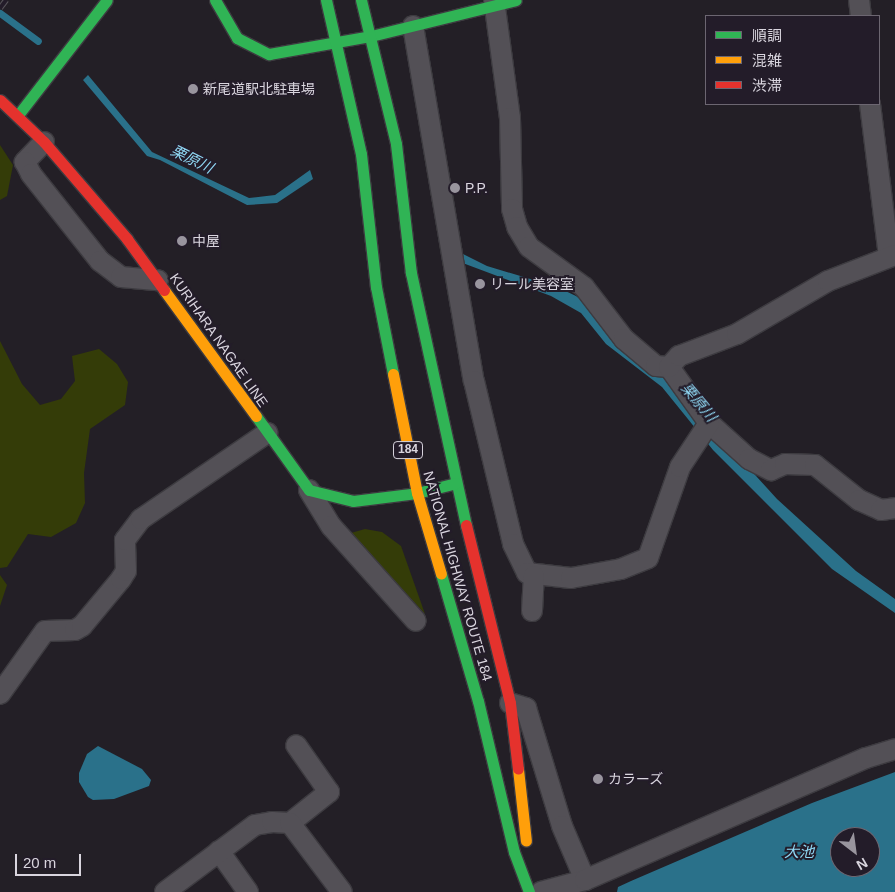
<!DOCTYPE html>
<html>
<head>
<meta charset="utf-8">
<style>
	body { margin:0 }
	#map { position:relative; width:895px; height:892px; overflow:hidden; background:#231f26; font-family:Helvetica,"Noto Sans JP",sans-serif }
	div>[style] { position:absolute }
	.green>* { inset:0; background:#343c08 }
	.water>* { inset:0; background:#2a718a }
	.stream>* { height:7px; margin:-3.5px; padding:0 3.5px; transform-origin:3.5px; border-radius:3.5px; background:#2a718a }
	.roads { filter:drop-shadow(1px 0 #3d3b40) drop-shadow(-1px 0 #3d3b40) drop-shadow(0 1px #3d3b40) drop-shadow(0 -1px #3d3b40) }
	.street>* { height:20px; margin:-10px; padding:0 10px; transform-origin:10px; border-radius:10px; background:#535056 }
	.fast>* { height:11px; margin:-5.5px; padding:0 5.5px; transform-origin:5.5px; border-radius:5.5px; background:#30b455 }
	.slow>* { height:11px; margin:-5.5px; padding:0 5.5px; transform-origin:5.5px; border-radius:5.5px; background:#ff9f0a }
	.jam>* { height:11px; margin:-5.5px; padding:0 5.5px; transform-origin:5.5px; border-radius:5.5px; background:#e5322d }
	.rail>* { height:5.5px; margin-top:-2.75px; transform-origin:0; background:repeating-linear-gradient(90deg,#231c29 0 11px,#59565c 0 22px); box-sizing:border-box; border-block:1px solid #59565c }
	.dots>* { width:14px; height:14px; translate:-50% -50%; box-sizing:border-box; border:2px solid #231c29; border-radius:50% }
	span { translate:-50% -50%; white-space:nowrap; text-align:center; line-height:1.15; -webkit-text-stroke:4px #231c29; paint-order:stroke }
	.shield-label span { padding:1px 4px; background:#231c29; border:1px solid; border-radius:4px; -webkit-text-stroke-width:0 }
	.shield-label { font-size:12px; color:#d9d5de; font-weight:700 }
	.poi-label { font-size:14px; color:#d9d5de }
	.left { translate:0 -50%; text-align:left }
	.street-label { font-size:14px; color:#d9d5de }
	.water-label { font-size:15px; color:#90d8f4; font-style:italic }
	.legend { position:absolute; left:705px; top:15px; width:175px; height:90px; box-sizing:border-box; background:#231c29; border:1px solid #6c6671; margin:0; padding:6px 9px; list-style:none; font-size:15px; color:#d9d5de }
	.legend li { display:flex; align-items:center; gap:10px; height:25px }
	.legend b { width:25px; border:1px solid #6c6671 }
	.north { position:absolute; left:830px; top:827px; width:50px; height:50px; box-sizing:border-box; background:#231c29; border:1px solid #6c6671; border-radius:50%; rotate:150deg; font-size:14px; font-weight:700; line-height:20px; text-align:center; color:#d9d5de }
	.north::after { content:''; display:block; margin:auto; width:18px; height:22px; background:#99959e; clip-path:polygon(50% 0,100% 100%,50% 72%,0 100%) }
	.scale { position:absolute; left:15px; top:854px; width:66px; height:22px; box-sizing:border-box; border:2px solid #d9d5de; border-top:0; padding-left:6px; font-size:15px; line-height:18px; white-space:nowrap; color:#d9d5de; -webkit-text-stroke:4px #231c29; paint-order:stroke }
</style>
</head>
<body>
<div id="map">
	<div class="green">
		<div style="clip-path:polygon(0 145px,13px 165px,7px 196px,0 200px)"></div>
		<div style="clip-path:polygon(0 341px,22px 384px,40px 405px,61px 399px,75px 381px,72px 356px,99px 349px,117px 364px,128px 382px,125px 405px,90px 429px,84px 473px,85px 503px,76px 523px,51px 537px,28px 534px,7px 567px,0 568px)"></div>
		<div style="clip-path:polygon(365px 529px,382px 532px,401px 546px,425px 614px,351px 533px)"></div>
		<div style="clip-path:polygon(0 575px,7px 585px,0 606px)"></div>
	</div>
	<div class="water">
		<div style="clip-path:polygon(88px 75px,152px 152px,249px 198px,275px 195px,310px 170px,313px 179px,277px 203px,247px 205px,160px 160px,147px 156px,83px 80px)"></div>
		<div style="clip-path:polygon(457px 251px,487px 266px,557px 287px,576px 296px,596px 311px,668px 379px,777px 499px,856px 571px,895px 599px,895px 613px,832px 569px,713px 450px,662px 387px,606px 344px,581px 313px,551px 296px,460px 262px)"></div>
		<div style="clip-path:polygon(98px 746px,142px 769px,151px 780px,149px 786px,114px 799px,93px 800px,88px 797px,79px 782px,79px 773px,87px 754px)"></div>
		<div style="clip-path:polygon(evenodd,895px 772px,895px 892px,617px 892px,618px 887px,631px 881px,812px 803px,895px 772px,840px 837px,870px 837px,870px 867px,840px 867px,840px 837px)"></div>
	</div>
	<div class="stream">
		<div style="left:0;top:13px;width:47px;rotate:36.4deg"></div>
	</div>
	<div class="roads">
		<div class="street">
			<div style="left:494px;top:0;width:119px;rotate:82.3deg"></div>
			<div style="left:510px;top:118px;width:91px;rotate:88.7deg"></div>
			<div style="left:512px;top:209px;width:19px;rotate:74deg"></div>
			<div style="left:517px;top:227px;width:23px;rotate:59deg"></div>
			<div style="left:529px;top:247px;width:68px;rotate:36deg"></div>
			<div style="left:584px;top:287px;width:66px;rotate:52.4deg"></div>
			<div style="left:624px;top:339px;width:42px;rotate:40.2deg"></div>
			<div style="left:656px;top:366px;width:13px;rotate:4deg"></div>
			<div style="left:669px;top:367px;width:69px;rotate:54.5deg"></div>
			<div style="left:709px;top:423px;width:54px;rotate:42deg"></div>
			<div style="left:749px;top:459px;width:25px;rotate:27deg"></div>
			<div style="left:771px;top:470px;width:15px;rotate:-23deg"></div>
			<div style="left:785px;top:464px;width:30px;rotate:2deg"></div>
			<div style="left:815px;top:465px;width:56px;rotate:38.5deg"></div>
			<div style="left:859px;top:500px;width:24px;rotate:24deg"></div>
			<div style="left:881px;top:510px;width:14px;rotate:-8deg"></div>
			<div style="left:859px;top:0;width:16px;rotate:83deg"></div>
			<div style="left:413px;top:26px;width:360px;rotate:80.3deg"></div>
			<div style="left:474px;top:381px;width:168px;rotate:76.5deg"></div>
			<div style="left:513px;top:544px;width:32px;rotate:64deg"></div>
			<div style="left:527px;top:573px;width:44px;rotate:6.5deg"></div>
			<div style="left:571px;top:578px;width:51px;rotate:-10.2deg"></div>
			<div style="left:621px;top:569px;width:29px;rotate:-22deg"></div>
			<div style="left:648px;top:558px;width:96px;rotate:-70.6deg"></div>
			<div style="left:680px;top:467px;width:53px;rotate:-56.6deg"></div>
			<div style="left:870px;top:104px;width:153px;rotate:82.9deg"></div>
			<div style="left:44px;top:142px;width:28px;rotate:134deg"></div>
			<div style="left:25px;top:162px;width:13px;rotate:63deg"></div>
			<div style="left:31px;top:174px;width:111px;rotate:51.6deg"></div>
			<div style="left:100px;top:261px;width:26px;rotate:37deg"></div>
			<div style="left:121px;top:277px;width:37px;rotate:5deg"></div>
			<div style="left:669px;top:367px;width:15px;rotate:-48deg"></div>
			<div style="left:679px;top:356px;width:62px;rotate:-20.8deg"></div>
			<div style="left:737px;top:334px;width:105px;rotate:-30.2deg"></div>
			<div style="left:828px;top:281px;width:72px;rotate:-21.2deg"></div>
			<div style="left:309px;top:490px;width:42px;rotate:58.6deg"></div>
			<div style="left:331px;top:526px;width:127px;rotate:48.2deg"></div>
			<div style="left:532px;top:611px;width:35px;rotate:-87deg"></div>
			<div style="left:0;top:694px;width:77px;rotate:-54.5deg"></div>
			<div style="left:45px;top:631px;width:30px;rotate:-2deg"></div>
			<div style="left:75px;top:630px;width:8px;rotate:-30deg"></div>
			<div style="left:82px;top:626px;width:61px;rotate:-50.3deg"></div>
			<div style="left:121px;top:579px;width:9px;rotate:-58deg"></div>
			<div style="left:126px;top:571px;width:31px;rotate:-92deg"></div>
			<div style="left:125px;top:540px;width:26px;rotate:-53deg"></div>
			<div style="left:141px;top:519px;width:153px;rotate:-34.3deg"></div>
			<div style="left:510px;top:703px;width:17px;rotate:17deg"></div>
			<div style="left:526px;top:708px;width:123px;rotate:73deg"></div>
			<div style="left:562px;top:826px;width:59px;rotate:66.9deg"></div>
			<div style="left:290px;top:823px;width:50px;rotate:-38.5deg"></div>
			<div style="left:329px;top:792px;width:57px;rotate:-125.1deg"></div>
			<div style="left:219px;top:851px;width:50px;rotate:54.7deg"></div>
			<div style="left:165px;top:892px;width:112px;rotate:-36.7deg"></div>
			<div style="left:255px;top:825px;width:17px;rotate:-10deg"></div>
			<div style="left:272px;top:822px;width:18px;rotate:3deg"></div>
			<div style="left:290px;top:823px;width:86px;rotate:53deg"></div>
			<div style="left:541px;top:892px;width:46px;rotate:-15.3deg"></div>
			<div style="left:585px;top:880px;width:306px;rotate:-23.5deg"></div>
			<div style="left:866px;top:758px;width:30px;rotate:-17deg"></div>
		</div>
		<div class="fast">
			<div style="left:215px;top:0;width:44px;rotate:59.9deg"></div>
			<div style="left:237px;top:38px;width:36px;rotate:27deg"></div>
			<div style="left:269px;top:54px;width:104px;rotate:-10deg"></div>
			<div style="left:371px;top:36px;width:149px;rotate:-13.9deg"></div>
			<div style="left:326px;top:0;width:158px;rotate:77.2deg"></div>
			<div style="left:361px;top:154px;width:134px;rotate:83.6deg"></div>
			<div style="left:376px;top:287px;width:89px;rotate:78.9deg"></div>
			<div style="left:361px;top:0;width:148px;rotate:76.3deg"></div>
			<div style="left:396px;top:144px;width:130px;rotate:83.4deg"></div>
			<div style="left:411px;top:273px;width:258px;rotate:77.7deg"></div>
			<div style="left:18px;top:115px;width:145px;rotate:-52.3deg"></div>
			<div style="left:256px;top:416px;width:91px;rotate:54.4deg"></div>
			<div style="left:309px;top:490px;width:45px;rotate:14deg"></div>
			<div style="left:353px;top:501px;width:64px;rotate:-7.1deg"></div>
			<div style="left:417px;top:493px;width:40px;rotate:-14.4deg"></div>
			<div style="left:441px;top:574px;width:132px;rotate:73.8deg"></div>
			<div style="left:478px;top:701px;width:155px;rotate:76.6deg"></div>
			<div style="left:514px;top:852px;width:43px;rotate:69.4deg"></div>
		</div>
		<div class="slow">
			<div style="left:164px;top:290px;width:156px;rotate:53.9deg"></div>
			<div style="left:393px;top:374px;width:121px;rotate:78.6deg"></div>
			<div style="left:417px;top:493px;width:84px;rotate:73.5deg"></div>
			<div style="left:518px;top:769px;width:72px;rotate:83.7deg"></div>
		</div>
		<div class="jam">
			<div style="left:0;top:100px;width:61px;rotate:43.7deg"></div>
			<div style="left:44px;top:142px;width:128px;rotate:49.4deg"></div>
			<div style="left:127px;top:239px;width:63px;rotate:54deg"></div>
			<div style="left:466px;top:525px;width:183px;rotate:76.1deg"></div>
			<div style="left:510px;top:703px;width:66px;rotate:83.1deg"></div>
		</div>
	</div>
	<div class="rail">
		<div style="left:0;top:8px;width:10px;rotate:-53deg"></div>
	</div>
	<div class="dots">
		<div style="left:193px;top:89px;background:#99959e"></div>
		<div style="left:455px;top:188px;background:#99959e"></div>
		<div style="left:182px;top:241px;background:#99959e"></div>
		<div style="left:480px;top:284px;background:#99959e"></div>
		<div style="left:598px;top:779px;background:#99959e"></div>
	</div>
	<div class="shield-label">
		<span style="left:408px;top:450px">184</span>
	</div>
	<div class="poi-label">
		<span class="left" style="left:203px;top:89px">新尾道駅北駐車場</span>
		<span class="left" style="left:465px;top:188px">P.P.</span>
		<span class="left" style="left:192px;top:241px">中屋</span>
		<span class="left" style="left:490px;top:284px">リール美容室</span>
		<span class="left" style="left:608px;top:779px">カラーズ</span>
	</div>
	<div class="street-label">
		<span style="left:219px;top:340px;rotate:55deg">KURIHARA NAGAE LINE</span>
		<span style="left:458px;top:576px;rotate:74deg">NATIONAL HIGHWAY ROUTE 184</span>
	</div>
	<div class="water-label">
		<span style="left:192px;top:159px;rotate:26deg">栗原川</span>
		<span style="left:699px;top:402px;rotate:50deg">栗原川</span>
		<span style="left:799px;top:852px">大池</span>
	</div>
	<ul class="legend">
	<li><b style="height:6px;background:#30b455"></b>順調</li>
	<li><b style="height:6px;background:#ff9f0a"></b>混雑</li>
	<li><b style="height:6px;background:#e5322d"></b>渋滞</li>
	</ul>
	<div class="north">N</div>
	<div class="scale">20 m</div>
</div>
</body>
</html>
